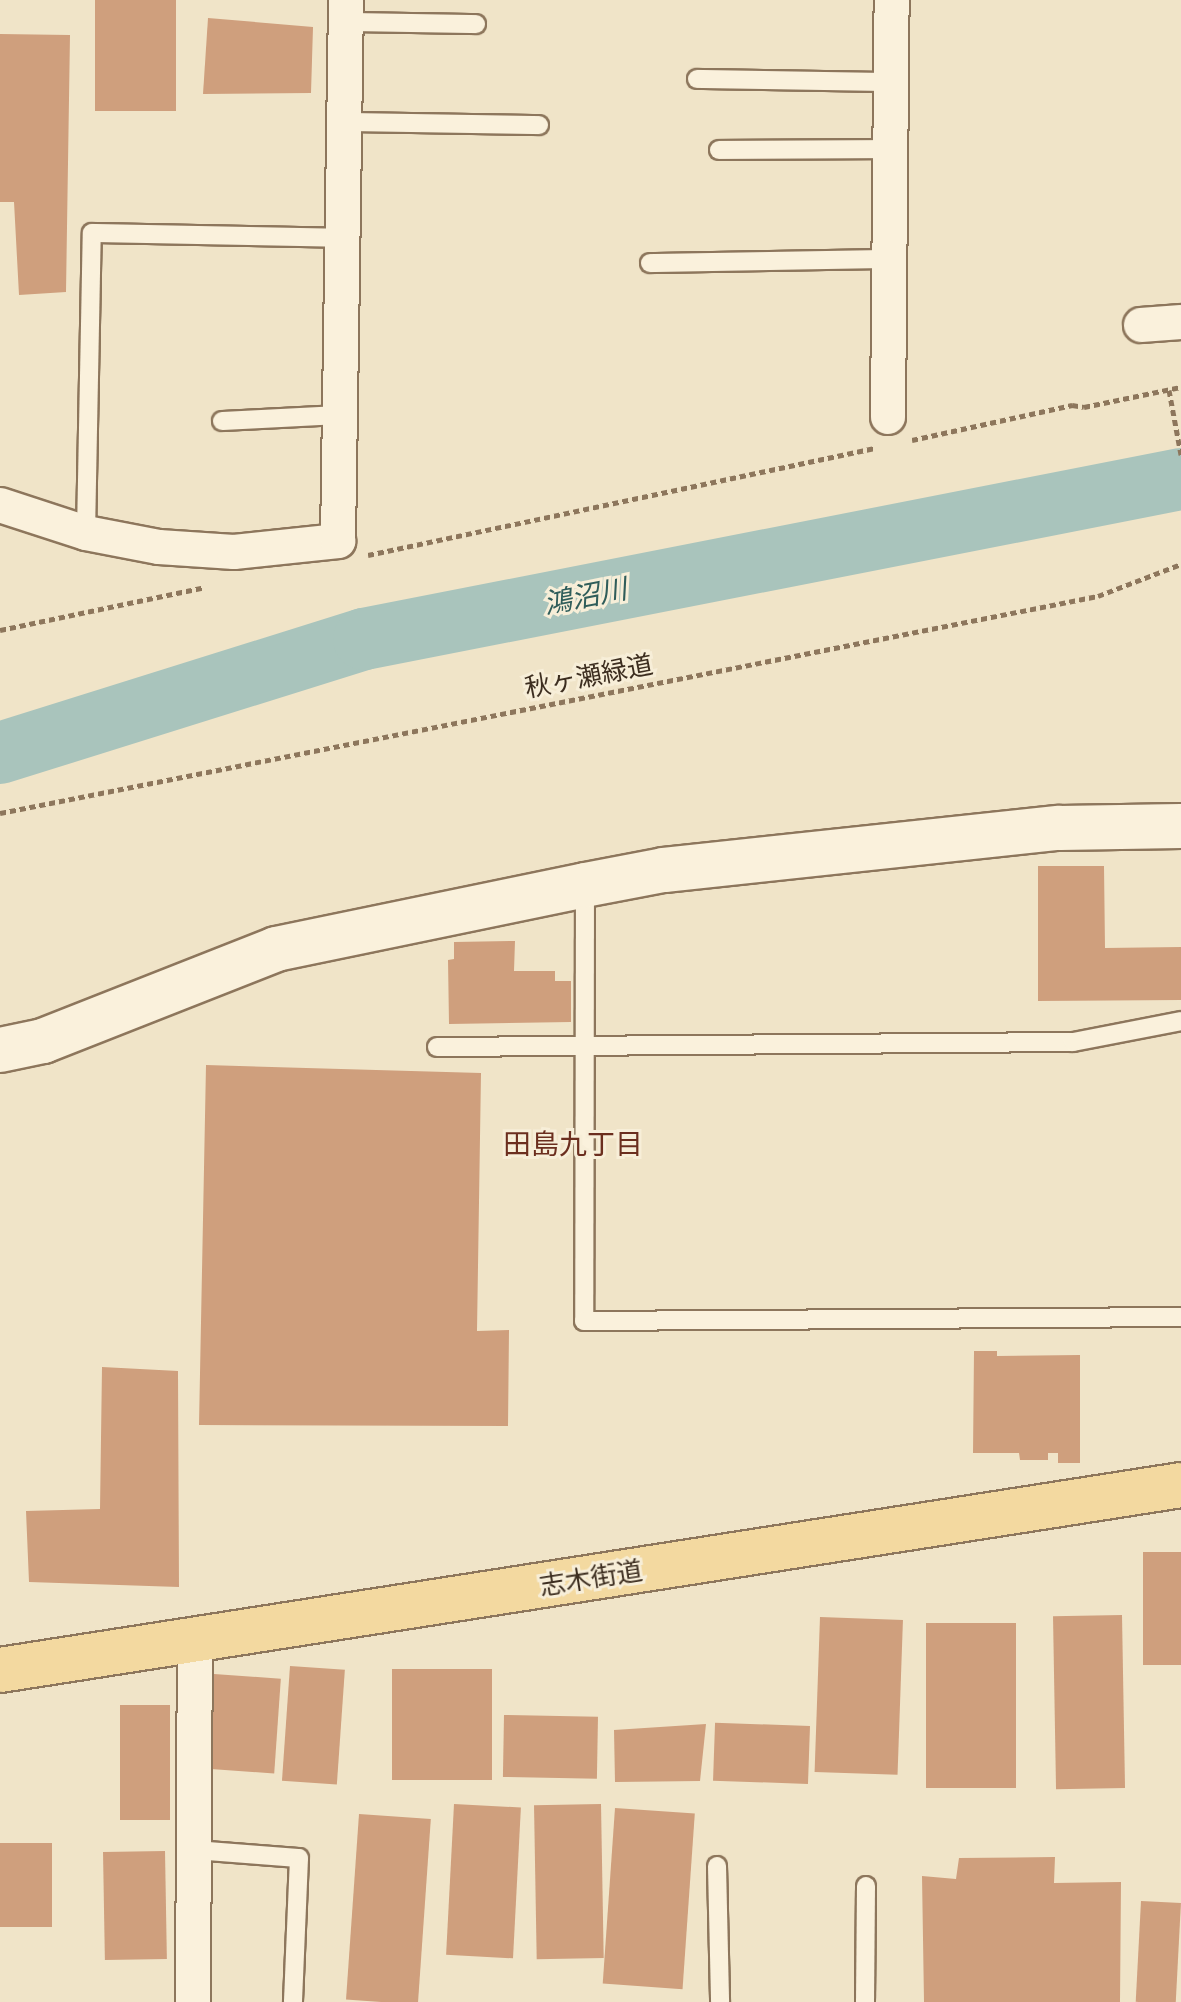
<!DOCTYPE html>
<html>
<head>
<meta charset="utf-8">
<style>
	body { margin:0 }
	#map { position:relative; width:1181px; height:2002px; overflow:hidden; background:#f0e4c8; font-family:"Source Serif 4","Noto Sans JP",serif }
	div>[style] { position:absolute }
	.river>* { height:62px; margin:-31px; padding:0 31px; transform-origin:31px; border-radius:31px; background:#a9c4bc }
	.building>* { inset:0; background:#cf9f7d; transform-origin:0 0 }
	.path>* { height:5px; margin-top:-2.5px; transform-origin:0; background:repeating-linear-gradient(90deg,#8d765c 0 6px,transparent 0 10px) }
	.roads { filter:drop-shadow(2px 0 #8d765c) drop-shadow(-2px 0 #8d765c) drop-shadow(0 2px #8d765c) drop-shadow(0 -2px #8d765c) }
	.service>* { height:18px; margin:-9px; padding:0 9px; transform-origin:9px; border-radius:9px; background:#faf1dc }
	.minor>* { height:34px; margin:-17px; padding:0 17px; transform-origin:17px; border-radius:17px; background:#faf1dc }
	.tertiary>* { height:44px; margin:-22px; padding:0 22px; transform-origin:22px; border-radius:22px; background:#faf1dc }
	.primary>* { height:44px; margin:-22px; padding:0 22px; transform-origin:22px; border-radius:22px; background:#f3d9a0 }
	span { translate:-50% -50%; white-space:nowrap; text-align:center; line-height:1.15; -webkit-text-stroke:6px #f7eed8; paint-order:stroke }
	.street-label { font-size:26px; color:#3d2e20 }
	.water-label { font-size:28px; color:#2f5d5a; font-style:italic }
	.neighbourhood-label { font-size:28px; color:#6b2e1e }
</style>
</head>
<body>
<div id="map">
	<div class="river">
		<div style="left:0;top:753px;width:381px;rotate:-17.4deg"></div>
		<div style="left:364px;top:639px;width:833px;rotate:-11.08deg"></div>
	</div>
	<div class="building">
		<div style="left:95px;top:0;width:81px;height:111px"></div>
		<div style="clip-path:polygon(208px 18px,313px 27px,311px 93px,203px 94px)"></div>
		<div style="clip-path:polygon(0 34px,70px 35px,66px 292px,19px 295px,14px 202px,0 202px)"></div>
		<div style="clip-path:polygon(1038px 866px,1104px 866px,1105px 948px,1181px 947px,1181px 1000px,1038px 1001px)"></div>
		<div style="clip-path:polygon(515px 941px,514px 971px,555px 971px,555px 981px,571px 981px,571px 1022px,449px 1024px,448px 960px,454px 959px,454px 942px)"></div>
		<div style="clip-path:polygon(206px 1065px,481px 1073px,477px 1331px,509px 1330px,508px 1426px,199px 1425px)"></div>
		<div style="clip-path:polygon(974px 1351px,997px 1351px,997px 1356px,1080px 1355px,1080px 1463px,1058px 1463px,1058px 1453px,1048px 1453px,1048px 1460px,1020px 1460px,1019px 1453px,973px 1453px)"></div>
		<div style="clip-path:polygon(102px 1367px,178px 1371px,179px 1587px,29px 1582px,26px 1511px,100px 1509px)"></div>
		<div style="left:1143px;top:1552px;width:38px;height:113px"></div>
		<div style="left:1122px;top:1615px;width:173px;height:69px;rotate:89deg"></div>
		<div style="left:820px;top:1617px;width:83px;height:155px;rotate:2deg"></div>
		<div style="left:1016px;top:1623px;width:165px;height:90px;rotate:90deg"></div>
		<div style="left:290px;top:1666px;width:55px;height:115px;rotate:4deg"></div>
		<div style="left:492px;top:1669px;width:111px;height:100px;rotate:90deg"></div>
		<div style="left:214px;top:1674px;width:67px;height:95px;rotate:4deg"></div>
		<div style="left:120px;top:1705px;width:50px;height:115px"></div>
		<div style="left:504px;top:1715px;width:94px;height:62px;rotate:1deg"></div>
		<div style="clip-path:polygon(706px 1724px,700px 1781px,615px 1782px,614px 1730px)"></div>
		<div style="left:810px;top:1726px;width:58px;height:95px;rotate:92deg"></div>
		<div style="left:454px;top:1804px;width:67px;height:151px;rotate:3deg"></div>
		<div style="left:601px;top:1804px;width:154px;height:67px;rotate:89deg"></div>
		<div style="left:615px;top:1808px;width:80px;height:176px;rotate:4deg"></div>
		<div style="left:359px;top:1814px;width:72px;height:186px;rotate:4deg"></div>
		<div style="left:52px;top:1843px;width:84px;height:52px;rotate:90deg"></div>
		<div style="left:165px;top:1851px;width:108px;height:62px;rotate:89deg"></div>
		<div style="clip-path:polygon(1055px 1857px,1054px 1883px,1121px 1882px,1120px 2002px,924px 2002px,922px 1876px,956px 1879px,959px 1858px)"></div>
		<div style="left:1141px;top:1901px;width:40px;height:101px;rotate:3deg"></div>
	</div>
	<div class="path">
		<div style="left:1169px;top:390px;width:66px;rotate:79.5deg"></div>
		<div style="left:912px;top:440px;width:164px;rotate:-12.3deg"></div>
		<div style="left:1072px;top:405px;width:12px;rotate:9deg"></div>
		<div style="left:1084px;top:407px;width:99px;rotate:-11.7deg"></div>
		<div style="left:368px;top:555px;width:518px;rotate:-11.92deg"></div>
		<div style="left:0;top:630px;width:209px;rotate:-11.8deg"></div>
		<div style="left:0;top:813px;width:1119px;rotate:-11.18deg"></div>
		<div style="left:1098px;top:596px;width:89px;rotate:-21.1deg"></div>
	</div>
	<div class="roads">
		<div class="service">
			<div style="left:346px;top:22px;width:130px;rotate:0.9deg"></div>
			<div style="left:697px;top:79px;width:194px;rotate:0.9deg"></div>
			<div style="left:344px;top:122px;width:195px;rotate:0.9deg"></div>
			<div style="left:719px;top:150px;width:171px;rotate:-0.3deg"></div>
			<div style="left:650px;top:263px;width:239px;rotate:-1deg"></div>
			<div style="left:222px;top:421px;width:118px;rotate:-2.9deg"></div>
			<div style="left:86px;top:533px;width:300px;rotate:-88.9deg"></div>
			<div style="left:92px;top:233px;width:250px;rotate:1.1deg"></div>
			<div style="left:585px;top:885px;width:436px;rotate:90.1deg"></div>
			<div style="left:584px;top:1321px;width:597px;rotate:-0.38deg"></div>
			<div style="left:437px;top:1047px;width:636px;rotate:-0.45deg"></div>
			<div style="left:1073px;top:1042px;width:110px;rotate:-11deg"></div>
			<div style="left:194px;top:1850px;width:105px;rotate:4.4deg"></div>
			<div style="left:299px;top:1858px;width:144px;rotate:92.4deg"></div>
			<div style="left:717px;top:1866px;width:136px;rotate:88.7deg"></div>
			<div style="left:865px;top:2002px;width:116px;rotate:-89.5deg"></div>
		</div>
		<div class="minor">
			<div style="left:1141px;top:325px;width:40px;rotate:-4.3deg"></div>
			<div style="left:888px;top:417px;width:417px;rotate:-89.5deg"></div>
			<div style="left:0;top:505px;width:90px;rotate:18deg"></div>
			<div style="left:86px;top:533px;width:74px;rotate:10.9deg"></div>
			<div style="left:159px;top:547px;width:75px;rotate:3.8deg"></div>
			<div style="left:234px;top:552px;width:105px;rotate:-6deg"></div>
			<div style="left:338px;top:541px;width:541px;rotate:-89.15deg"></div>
			<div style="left:193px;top:2002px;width:362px;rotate:-89.7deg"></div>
		</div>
		<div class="tertiary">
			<div style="left:0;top:1050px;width:44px;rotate:-11.8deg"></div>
			<div style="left:43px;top:1041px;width:251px;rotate:-21.5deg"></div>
			<div style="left:276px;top:949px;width:316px;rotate:-11.7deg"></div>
			<div style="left:585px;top:885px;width:80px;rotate:-10.8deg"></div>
			<div style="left:664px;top:870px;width:398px;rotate:-6.1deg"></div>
			<div style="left:1060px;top:828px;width:121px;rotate:-0.9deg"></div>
		</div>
		<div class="primary">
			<div style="left:0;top:1670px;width:1195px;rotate:-8.9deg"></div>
		</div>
	</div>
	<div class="street-label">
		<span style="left:589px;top:677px;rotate:-11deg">秋ヶ瀬緑道</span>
		<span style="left:591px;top:1579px;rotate:-9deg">志木街道</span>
	</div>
	<div class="water-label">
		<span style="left:585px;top:596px;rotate:-11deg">鴻沼川</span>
	</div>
	<div class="neighbourhood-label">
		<span style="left:573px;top:1144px">田島九丁目</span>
	</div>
</div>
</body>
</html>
